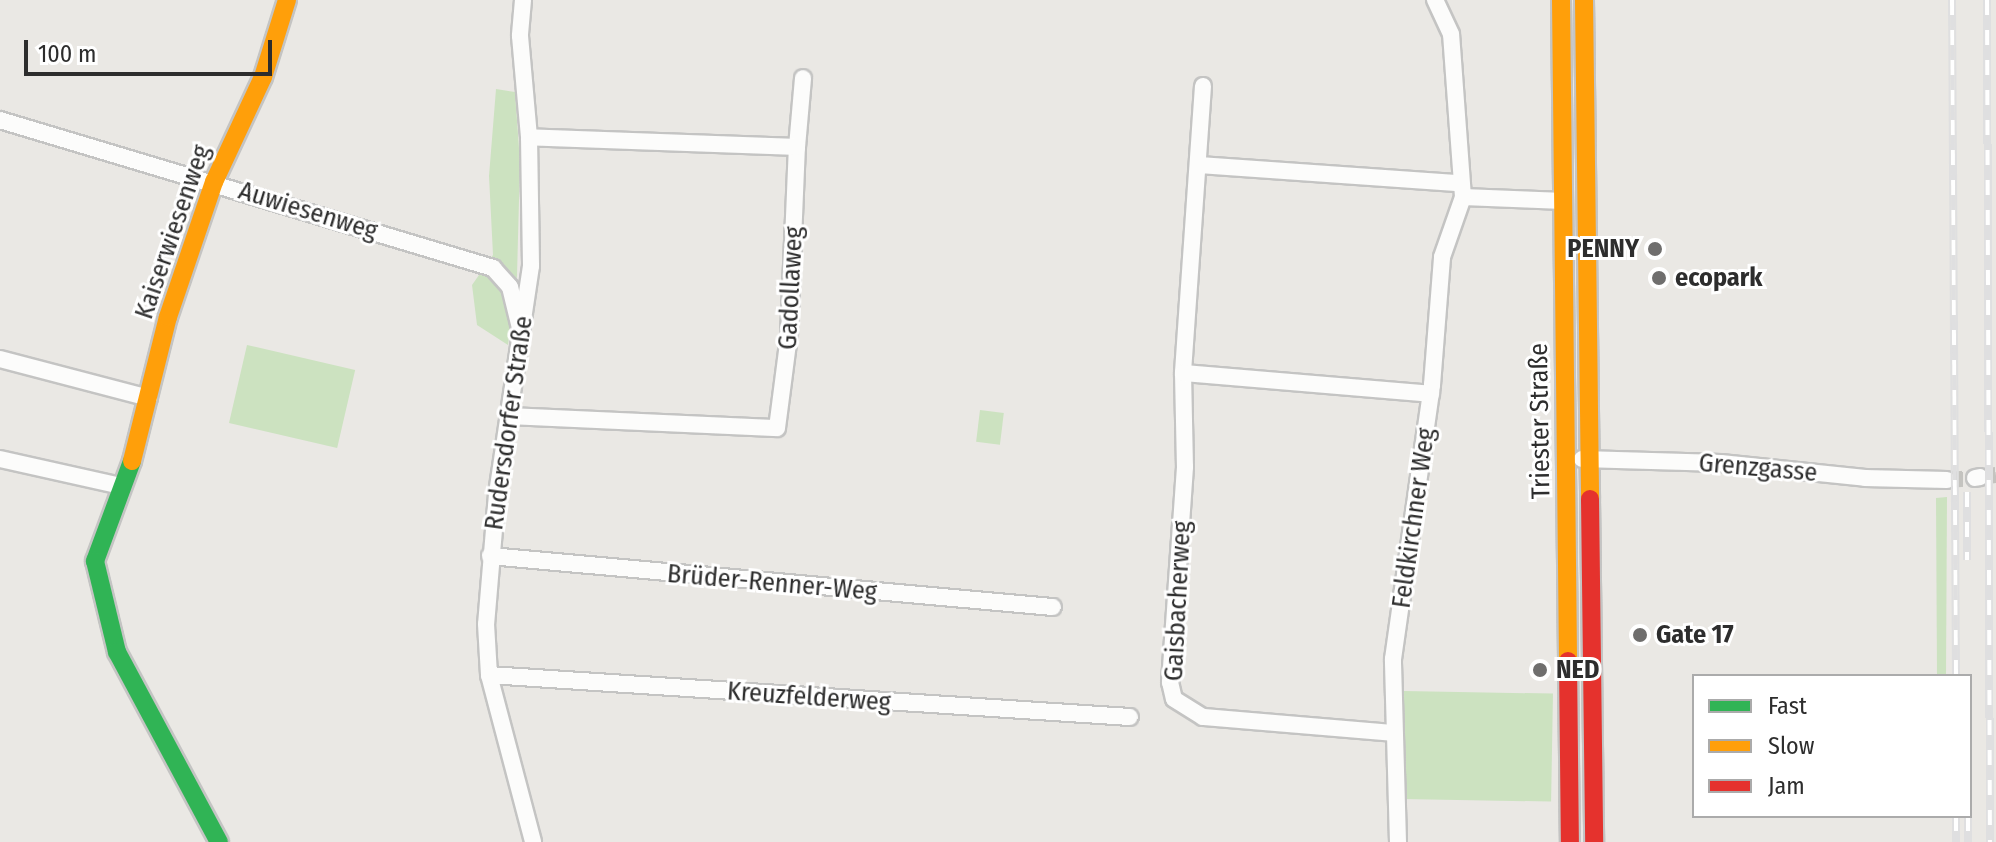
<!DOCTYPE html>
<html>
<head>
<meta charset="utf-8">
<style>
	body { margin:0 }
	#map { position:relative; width:1996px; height:842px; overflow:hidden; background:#eae8e4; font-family:"Fira Sans Condensed",sans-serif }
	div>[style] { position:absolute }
	.green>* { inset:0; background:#cce2c0; transform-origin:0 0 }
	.street-tunnel>* { height:16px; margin-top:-8px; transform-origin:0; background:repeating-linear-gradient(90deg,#c4c3bf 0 16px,transparent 0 24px) }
	.roads { filter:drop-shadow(2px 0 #c4c4c3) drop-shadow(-2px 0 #c4c4c3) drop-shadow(0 2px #c4c4c3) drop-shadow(0 -2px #c4c4c3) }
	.street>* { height:16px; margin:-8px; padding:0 8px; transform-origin:8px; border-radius:8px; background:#fcfcfb }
	.fast>* { height:18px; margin:-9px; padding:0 9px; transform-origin:9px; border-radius:9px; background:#30b455 }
	.slow>* { height:18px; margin:-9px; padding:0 9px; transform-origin:9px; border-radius:9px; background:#ff9f0a }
	.jam>* { height:18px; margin:-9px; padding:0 9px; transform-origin:9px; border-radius:9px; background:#e5322d }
	.rail>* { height:8px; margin-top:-4px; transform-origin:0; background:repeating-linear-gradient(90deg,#fff 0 15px,#dfdfe0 0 30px); box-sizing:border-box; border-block:2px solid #dfdfe0 }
	.dots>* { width:22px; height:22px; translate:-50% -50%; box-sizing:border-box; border:4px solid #fff; border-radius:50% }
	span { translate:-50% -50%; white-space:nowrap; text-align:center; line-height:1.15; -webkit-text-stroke:6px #fff; paint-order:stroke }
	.street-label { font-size:26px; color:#2d2d2d }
	.poi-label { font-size:26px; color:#2d2d2d; font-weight:700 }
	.right { translate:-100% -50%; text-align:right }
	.left { translate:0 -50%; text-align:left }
	.legend { position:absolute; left:1692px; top:674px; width:280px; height:144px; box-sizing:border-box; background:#fff; border:2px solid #ababab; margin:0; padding:10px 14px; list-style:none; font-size:24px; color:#2d2d2d }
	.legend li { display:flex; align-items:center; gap:16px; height:40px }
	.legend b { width:40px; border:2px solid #ababab }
	.scale { position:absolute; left:24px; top:40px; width:248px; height:36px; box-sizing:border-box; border:4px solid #2d2d2d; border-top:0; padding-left:10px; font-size:24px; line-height:28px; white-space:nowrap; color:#2d2d2d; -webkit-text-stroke:6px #fff; paint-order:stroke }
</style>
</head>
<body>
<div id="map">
	<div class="green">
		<div style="clip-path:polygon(496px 89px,515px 92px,520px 162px,517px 276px,508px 345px,477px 325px,472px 285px,493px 255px,489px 176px)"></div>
		<div style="left:247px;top:345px;width:111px;height:80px;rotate:13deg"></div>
		<div style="left:980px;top:410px;width:24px;height:32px;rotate:7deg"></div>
		<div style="clip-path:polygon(1947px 497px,1946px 676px,1937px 676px,1936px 498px)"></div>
		<div style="left:1404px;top:691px;width:149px;height:108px;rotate:1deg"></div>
	</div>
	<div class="street-tunnel">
		<div style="left:1980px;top:477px;width:16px;rotate:-7deg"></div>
		<div style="left:1947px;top:480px;width:28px;rotate:-4deg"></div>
	</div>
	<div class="roads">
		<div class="street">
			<div style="left:523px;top:0;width:36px;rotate:95deg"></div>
			<div style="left:520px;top:36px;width:101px;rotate:84.9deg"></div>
			<div style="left:529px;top:137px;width:129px;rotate:89.1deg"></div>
			<div style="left:531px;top:266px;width:231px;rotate:98.5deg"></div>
			<div style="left:497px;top:494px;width:130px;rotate:94.8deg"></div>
			<div style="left:486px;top:624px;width:51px;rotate:86.6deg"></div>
			<div style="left:489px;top:675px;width:173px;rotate:75.2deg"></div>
			<div style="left:1203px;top:86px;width:288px;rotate:94deg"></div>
			<div style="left:1183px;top:373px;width:94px;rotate:88.8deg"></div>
			<div style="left:1185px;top:467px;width:216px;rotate:94deg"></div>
			<div style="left:1170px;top:682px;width:17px;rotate:77deg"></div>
			<div style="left:1174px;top:699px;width:34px;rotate:32deg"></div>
			<div style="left:1203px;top:717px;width:191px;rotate:4.8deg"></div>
			<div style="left:0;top:120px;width:515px;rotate:16.71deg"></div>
			<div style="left:493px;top:268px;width:25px;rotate:48deg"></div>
			<div style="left:510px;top:287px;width:42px;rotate:76.3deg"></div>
			<div style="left:797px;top:147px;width:69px;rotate:-85deg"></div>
			<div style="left:1199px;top:165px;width:261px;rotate:4deg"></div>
			<div style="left:1463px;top:197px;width:101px;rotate:2.3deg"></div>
			<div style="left:0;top:359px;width:154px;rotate:14.7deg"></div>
			<div style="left:1183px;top:373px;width:249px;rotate:4.8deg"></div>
			<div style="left:511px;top:416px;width:266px;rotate:2.6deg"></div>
			<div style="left:777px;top:428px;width:93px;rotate:-82.6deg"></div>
			<div style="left:789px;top:336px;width:189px;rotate:-87.6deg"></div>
			<div style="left:797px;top:147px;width:268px;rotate:-177.9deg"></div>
			<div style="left:0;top:459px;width:124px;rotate:12.6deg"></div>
			<div style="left:1582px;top:459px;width:139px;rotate:1.6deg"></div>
			<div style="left:1721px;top:463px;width:145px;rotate:5.9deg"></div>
			<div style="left:1865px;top:478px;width:82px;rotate:1.4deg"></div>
			<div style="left:1975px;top:478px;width:5px;rotate:-11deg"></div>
			<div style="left:490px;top:556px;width:565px;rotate:5.18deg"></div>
			<div style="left:489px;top:675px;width:642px;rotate:3.75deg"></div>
			<div style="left:1398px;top:842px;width:183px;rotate:-91.6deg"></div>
			<div style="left:1393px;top:659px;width:277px;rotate:-81.9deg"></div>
			<div style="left:1432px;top:385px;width:128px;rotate:-85.5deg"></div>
			<div style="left:1442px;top:257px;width:64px;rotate:-70.7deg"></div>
			<div style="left:1463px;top:197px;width:163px;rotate:-94.2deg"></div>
			<div style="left:1451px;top:34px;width:38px;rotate:-115deg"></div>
		</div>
		<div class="fast">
			<div style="left:132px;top:461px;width:107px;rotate:110.3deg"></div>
			<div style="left:95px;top:561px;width:94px;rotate:76.4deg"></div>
			<div style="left:117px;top:652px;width:216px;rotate:61.8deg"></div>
		</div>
		<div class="slow">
			<div style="left:1561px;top:0;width:661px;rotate:89.39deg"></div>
			<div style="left:1584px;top:0;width:499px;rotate:89.3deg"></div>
			<div style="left:132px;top:461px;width:148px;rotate:-76deg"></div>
			<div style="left:168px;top:317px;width:143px;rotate:-71.2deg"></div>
			<div style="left:214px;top:182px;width:116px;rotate:-65deg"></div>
			<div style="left:263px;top:77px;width:81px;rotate:-72.7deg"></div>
		</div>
		<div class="jam">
			<div style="left:1590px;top:499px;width:343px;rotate:89.3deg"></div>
			<div style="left:1568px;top:661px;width:181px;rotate:89.4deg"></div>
		</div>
	</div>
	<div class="rail">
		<div style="left:1952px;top:0;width:676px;rotate:89.66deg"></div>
		<div style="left:1987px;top:0;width:842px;rotate:89.8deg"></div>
		<div style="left:1967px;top:492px;width:68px;rotate:90deg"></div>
		<div style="left:1956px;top:816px;width:26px;rotate:90deg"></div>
		<div style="left:1968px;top:816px;width:26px;rotate:90deg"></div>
	</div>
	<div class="dots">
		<div style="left:1655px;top:249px;background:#6f6e6d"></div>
		<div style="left:1659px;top:278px;background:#6f6e6d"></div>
		<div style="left:1640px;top:635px;background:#6f6e6d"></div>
		<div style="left:1540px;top:670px;background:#6f6e6d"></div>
	</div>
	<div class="street-label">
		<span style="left:308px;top:211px;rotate:17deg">Auwiesenweg</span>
		<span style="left:173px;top:232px;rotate:-71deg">Kaiserwiesenweg</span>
		<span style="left:791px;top:288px;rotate:-87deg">Gadollaweg</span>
		<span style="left:1540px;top:421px;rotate:-91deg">Triester Straße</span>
		<span style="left:509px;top:423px;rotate:-82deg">Rudersdorfer Straße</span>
		<span style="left:1758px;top:468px;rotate:5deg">Grenzgasse</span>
		<span style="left:1414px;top:518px;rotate:-82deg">Feldkirchner Weg</span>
		<span style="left:772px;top:583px;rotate:5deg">Brüder-Renner-Weg</span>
		<span style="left:1178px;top:601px;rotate:-87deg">Gaisbacherweg</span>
		<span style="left:809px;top:697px;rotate:4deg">Kreuzfelderweg</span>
	</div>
	<div class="poi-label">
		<span class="right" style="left:1639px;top:249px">PENNY</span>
		<span class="left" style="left:1675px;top:278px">ecopark</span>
		<span class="left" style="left:1656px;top:635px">Gate 17</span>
		<span class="left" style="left:1556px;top:670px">NED</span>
	</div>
	<ul class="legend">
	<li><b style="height:10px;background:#30b455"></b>Fast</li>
	<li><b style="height:10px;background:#ff9f0a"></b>Slow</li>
	<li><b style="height:10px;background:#e5322d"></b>Jam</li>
	</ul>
	<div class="scale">100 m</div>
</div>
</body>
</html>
